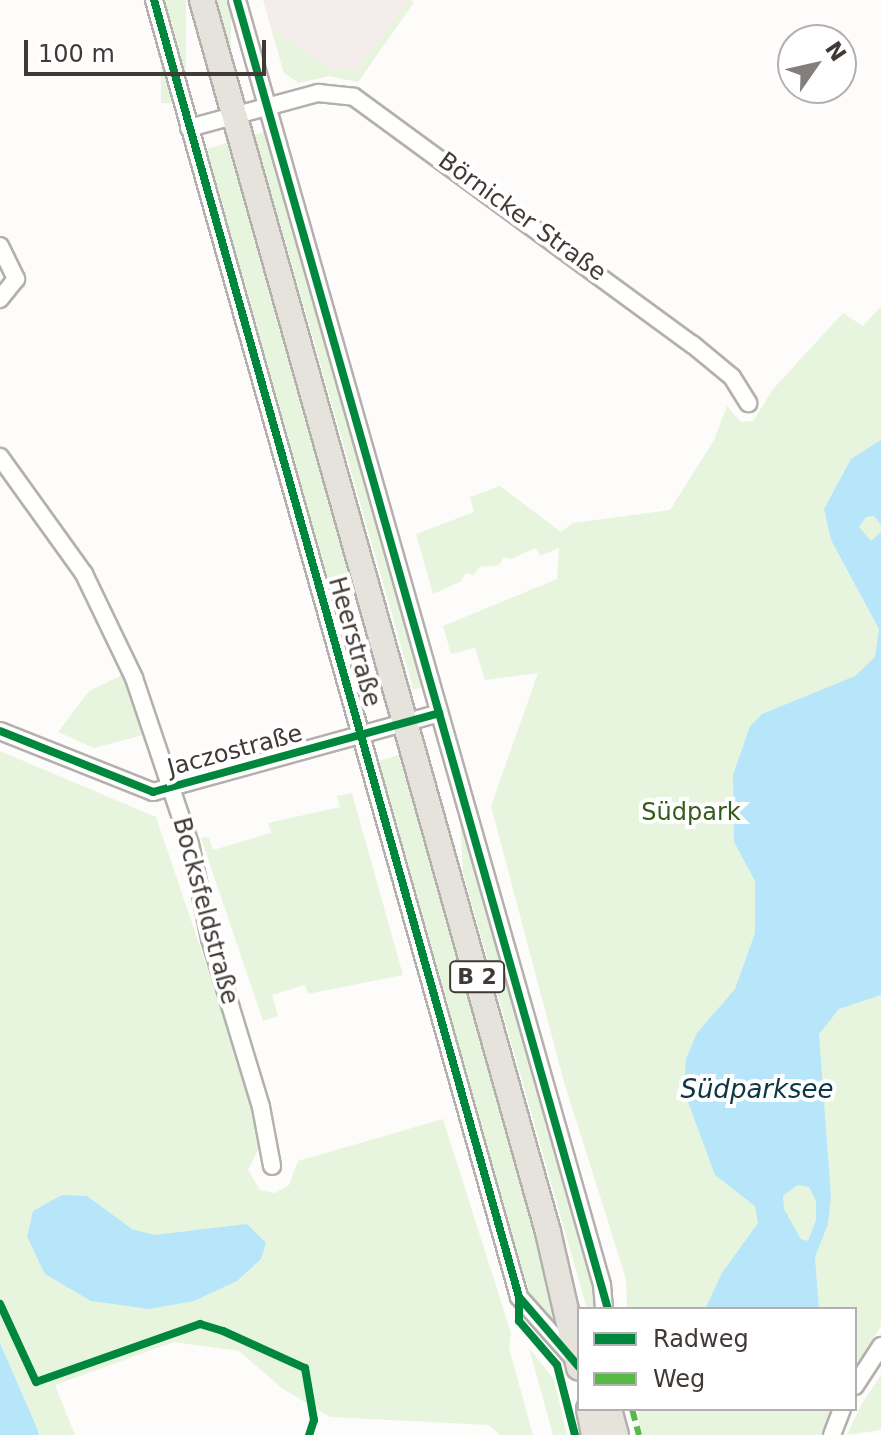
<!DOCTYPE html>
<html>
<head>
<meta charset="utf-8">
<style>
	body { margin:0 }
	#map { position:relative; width:881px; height:1435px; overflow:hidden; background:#fefcfa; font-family:"DejaVu Sans",sans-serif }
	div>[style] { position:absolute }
	.commercial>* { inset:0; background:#f5edec }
	.green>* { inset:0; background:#e7f5de; transform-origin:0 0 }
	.water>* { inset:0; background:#b7e6fb }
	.roads { filter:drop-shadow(2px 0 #b4b0ad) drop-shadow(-2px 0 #b4b0ad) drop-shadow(0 2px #b4b0ad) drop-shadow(0 -2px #b4b0ad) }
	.minor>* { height:16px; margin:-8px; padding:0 8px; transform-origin:8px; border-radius:8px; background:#fffffe }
	.primary>* { height:24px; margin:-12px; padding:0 12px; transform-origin:12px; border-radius:12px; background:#e6e2dc }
	.quiet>* { height:6px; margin-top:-3px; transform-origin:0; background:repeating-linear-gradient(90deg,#58b947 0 12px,transparent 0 18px) }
	.cycleway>* { height:8px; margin:-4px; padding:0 4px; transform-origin:4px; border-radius:4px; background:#00873e }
	span { translate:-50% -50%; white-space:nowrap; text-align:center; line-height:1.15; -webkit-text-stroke:8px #fff; paint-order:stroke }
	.shield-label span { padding:2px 6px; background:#fff; border:2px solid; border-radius:6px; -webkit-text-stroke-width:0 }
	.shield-label { font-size:22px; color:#413936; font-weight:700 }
	.street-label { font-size:24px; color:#413936 }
	.park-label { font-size:24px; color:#355c1b }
	.water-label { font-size:26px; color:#0e3746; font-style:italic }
	.legend { position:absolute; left:577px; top:1307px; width:280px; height:104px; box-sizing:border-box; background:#fff; border:2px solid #b3b0af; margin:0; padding:10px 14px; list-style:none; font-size:24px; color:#413936 }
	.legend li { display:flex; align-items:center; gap:16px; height:40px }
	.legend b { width:40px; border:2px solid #b3b0af }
	.north { position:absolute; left:777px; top:24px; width:80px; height:80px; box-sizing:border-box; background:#fff; border:2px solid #b3b0af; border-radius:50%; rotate:56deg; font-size:22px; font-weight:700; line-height:32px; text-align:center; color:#413936 }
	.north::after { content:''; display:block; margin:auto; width:28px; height:36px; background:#837d7b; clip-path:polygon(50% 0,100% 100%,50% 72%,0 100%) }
	.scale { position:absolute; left:24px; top:40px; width:242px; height:36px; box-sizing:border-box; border:4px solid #413936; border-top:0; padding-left:10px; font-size:24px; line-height:28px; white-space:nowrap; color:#413936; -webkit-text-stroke:6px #fff; paint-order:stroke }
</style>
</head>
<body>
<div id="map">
	<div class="commercial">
		<div style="clip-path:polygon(263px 0,411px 0,414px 2px,358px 82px,329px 76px,299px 83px,284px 73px)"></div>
	</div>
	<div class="green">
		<div style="left:161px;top:0;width:25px;height:103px"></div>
		<div style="left:217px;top:0;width:14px;height:87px"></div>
		<div style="clip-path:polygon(409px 0,414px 2px,358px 82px,329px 76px,299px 83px,284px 73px,271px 28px,336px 72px,342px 65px,354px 73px)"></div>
		<div style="left:268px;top:131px;width:577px;height:14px;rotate:74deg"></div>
		<div style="clip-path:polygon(227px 143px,348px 573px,356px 628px,350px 631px,367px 691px,358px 698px,203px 150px)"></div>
		<div style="clip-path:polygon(881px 306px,881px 1326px,855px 1367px,855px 1309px,627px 1309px,626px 1279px,564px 1082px,491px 806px,538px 673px,485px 680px,475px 648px,451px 654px,443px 626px,557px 579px,559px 548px,540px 556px,536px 548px,511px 559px,504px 557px,499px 565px,479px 567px,474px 575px,466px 573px,460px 582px,433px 594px,416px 534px,474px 512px,470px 497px,500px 486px,561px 532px,573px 523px,670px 510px,714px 440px,727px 406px,741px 422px,753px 421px,773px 389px,843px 313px,863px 326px)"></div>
		<div style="clip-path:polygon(122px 675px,143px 735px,94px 748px,58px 732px,89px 691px)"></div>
		<div style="clip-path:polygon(0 751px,156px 817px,249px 1091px,259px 1148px,248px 1170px,260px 1190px,275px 1193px,289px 1185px,298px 1161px,443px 1119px,511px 1333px,509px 1348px,533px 1435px,500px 1435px,489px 1425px,330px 1417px,283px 1389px,239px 1351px,174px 1342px,55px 1385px,75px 1435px,39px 1435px,0 1343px)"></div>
		<div style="clip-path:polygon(399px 755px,558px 1316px,552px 1325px,525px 1296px,375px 762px)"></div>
		<div style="clip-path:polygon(352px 793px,403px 975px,308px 994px,305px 985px,272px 995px,278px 1016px,263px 1021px,201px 838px,209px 837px,213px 850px,271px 833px,268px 823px,340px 807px,337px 796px)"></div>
		<div style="clip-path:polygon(460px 818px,596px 1293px,597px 1309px,587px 1309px,463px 873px)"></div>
		<div style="clip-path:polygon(529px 1348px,554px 1379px,567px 1435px,553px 1435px)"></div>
		<div style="clip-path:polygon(881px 1375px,881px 1430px,847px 1435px,861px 1405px)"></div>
		<div style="left:639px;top:1409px;width:191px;height:27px"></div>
	</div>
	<div class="water">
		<div style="clip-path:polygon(evenodd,881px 440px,881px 525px,874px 516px,866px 517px,859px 527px,871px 541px,881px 532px,881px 995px,839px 1009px,819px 1034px,831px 1196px,828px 1224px,815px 1257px,819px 1309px,705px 1309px,722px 1273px,758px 1223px,755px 1206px,715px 1175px,684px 1091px,686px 1059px,697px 1033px,735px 989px,755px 933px,755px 881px,734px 842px,733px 775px,750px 726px,762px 714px,855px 676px,875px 657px,879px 629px,831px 540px,824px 509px,851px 459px,881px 440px,797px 1185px,809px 1187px,816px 1201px,816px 1220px,808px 1241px,801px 1239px,784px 1209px,783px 1196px,797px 1185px)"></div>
		<div style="clip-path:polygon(62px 1195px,87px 1196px,132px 1229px,154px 1235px,247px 1224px,266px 1243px,261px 1259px,237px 1281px,194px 1301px,149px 1309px,91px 1301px,45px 1274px,27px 1237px,33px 1211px)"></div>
		<div style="clip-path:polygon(0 1343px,36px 1426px,39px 1435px,0 1435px)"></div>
	</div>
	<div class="roads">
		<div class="minor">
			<div style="left:154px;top:0;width:1347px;rotate:74.28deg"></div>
			<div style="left:519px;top:1297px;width:87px;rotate:48.3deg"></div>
			<div style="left:237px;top:0;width:1336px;rotate:74.14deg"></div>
			<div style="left:602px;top:1285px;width:24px;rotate:85deg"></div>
			<div style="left:189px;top:128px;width:134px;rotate:-15.2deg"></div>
			<div style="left:318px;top:93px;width:36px;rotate:6deg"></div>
			<div style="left:354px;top:97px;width:419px;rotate:36.2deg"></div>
			<div style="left:692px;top:344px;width:52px;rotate:39.5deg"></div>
			<div style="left:732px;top:377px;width:31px;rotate:58deg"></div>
			<div style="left:0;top:246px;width:37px;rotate:64deg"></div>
			<div style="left:16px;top:279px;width:26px;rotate:129deg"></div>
			<div style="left:0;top:457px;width:144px;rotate:54.3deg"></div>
			<div style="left:84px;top:574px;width:115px;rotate:64.3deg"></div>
			<div style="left:134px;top:678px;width:175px;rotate:71.4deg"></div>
			<div style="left:190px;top:844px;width:97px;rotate:78.1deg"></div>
			<div style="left:210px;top:939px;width:176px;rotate:73.1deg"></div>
			<div style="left:261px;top:1107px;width:60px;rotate:79.4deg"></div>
			<div style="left:0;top:731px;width:165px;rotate:21.7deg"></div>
			<div style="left:153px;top:792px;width:297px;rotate:-15.4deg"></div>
			<div style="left:855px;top:1386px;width:48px;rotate:-57deg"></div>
			<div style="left:832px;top:1435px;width:28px;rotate:-69deg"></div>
		</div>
		<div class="primary">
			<div style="left:202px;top:0;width:1280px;rotate:74.31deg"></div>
			<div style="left:548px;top:1232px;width:139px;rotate:77.1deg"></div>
			<div style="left:589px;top:1409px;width:26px;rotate:79deg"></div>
			<div style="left:609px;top:1409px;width:27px;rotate:75deg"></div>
		</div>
	</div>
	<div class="quiet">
		<div style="left:632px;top:1409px;width:27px;rotate:75deg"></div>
	</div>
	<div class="cycleway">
		<div style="left:154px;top:0;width:1347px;rotate:74.28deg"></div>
		<div style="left:519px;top:1297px;width:92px;rotate:49.4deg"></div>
		<div style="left:237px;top:0;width:1361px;rotate:74.18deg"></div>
		<div style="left:0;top:731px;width:165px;rotate:21.7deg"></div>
		<div style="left:153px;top:792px;width:297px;rotate:-15.4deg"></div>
		<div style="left:519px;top:1297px;width:24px;rotate:90deg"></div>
		<div style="left:519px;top:1321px;width:58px;rotate:49.2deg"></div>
		<div style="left:557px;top:1365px;width:72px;rotate:75.6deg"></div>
		<div style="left:0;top:1304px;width:86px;rotate:65.2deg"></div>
		<div style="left:36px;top:1382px;width:174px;rotate:-19.5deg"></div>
		<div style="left:200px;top:1324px;width:24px;rotate:17deg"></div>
		<div style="left:223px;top:1331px;width:90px;rotate:24.3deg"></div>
		<div style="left:305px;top:1368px;width:53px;rotate:80.2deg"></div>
		<div style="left:314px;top:1420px;width:16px;rotate:108deg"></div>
	</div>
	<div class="shield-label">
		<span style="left:477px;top:977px">B 2</span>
	</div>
	<div class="street-label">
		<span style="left:522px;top:217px;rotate:36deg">Börnicker Straße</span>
		<span style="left:354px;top:642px;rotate:74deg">Heerstraße</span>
		<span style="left:235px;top:751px;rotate:-15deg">Jaczostraße</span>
		<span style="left:205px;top:911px;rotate:75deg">Bocksfeldstraße</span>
	</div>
	<div class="park-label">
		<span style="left:691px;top:813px">Südpark</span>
	</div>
	<div class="water-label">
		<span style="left:757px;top:1090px">Südparksee</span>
	</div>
	<ul class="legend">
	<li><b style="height:10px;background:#00873e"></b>Radweg</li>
	<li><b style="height:10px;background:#58b947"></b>Weg</li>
	</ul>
	<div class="north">N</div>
	<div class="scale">100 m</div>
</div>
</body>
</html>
